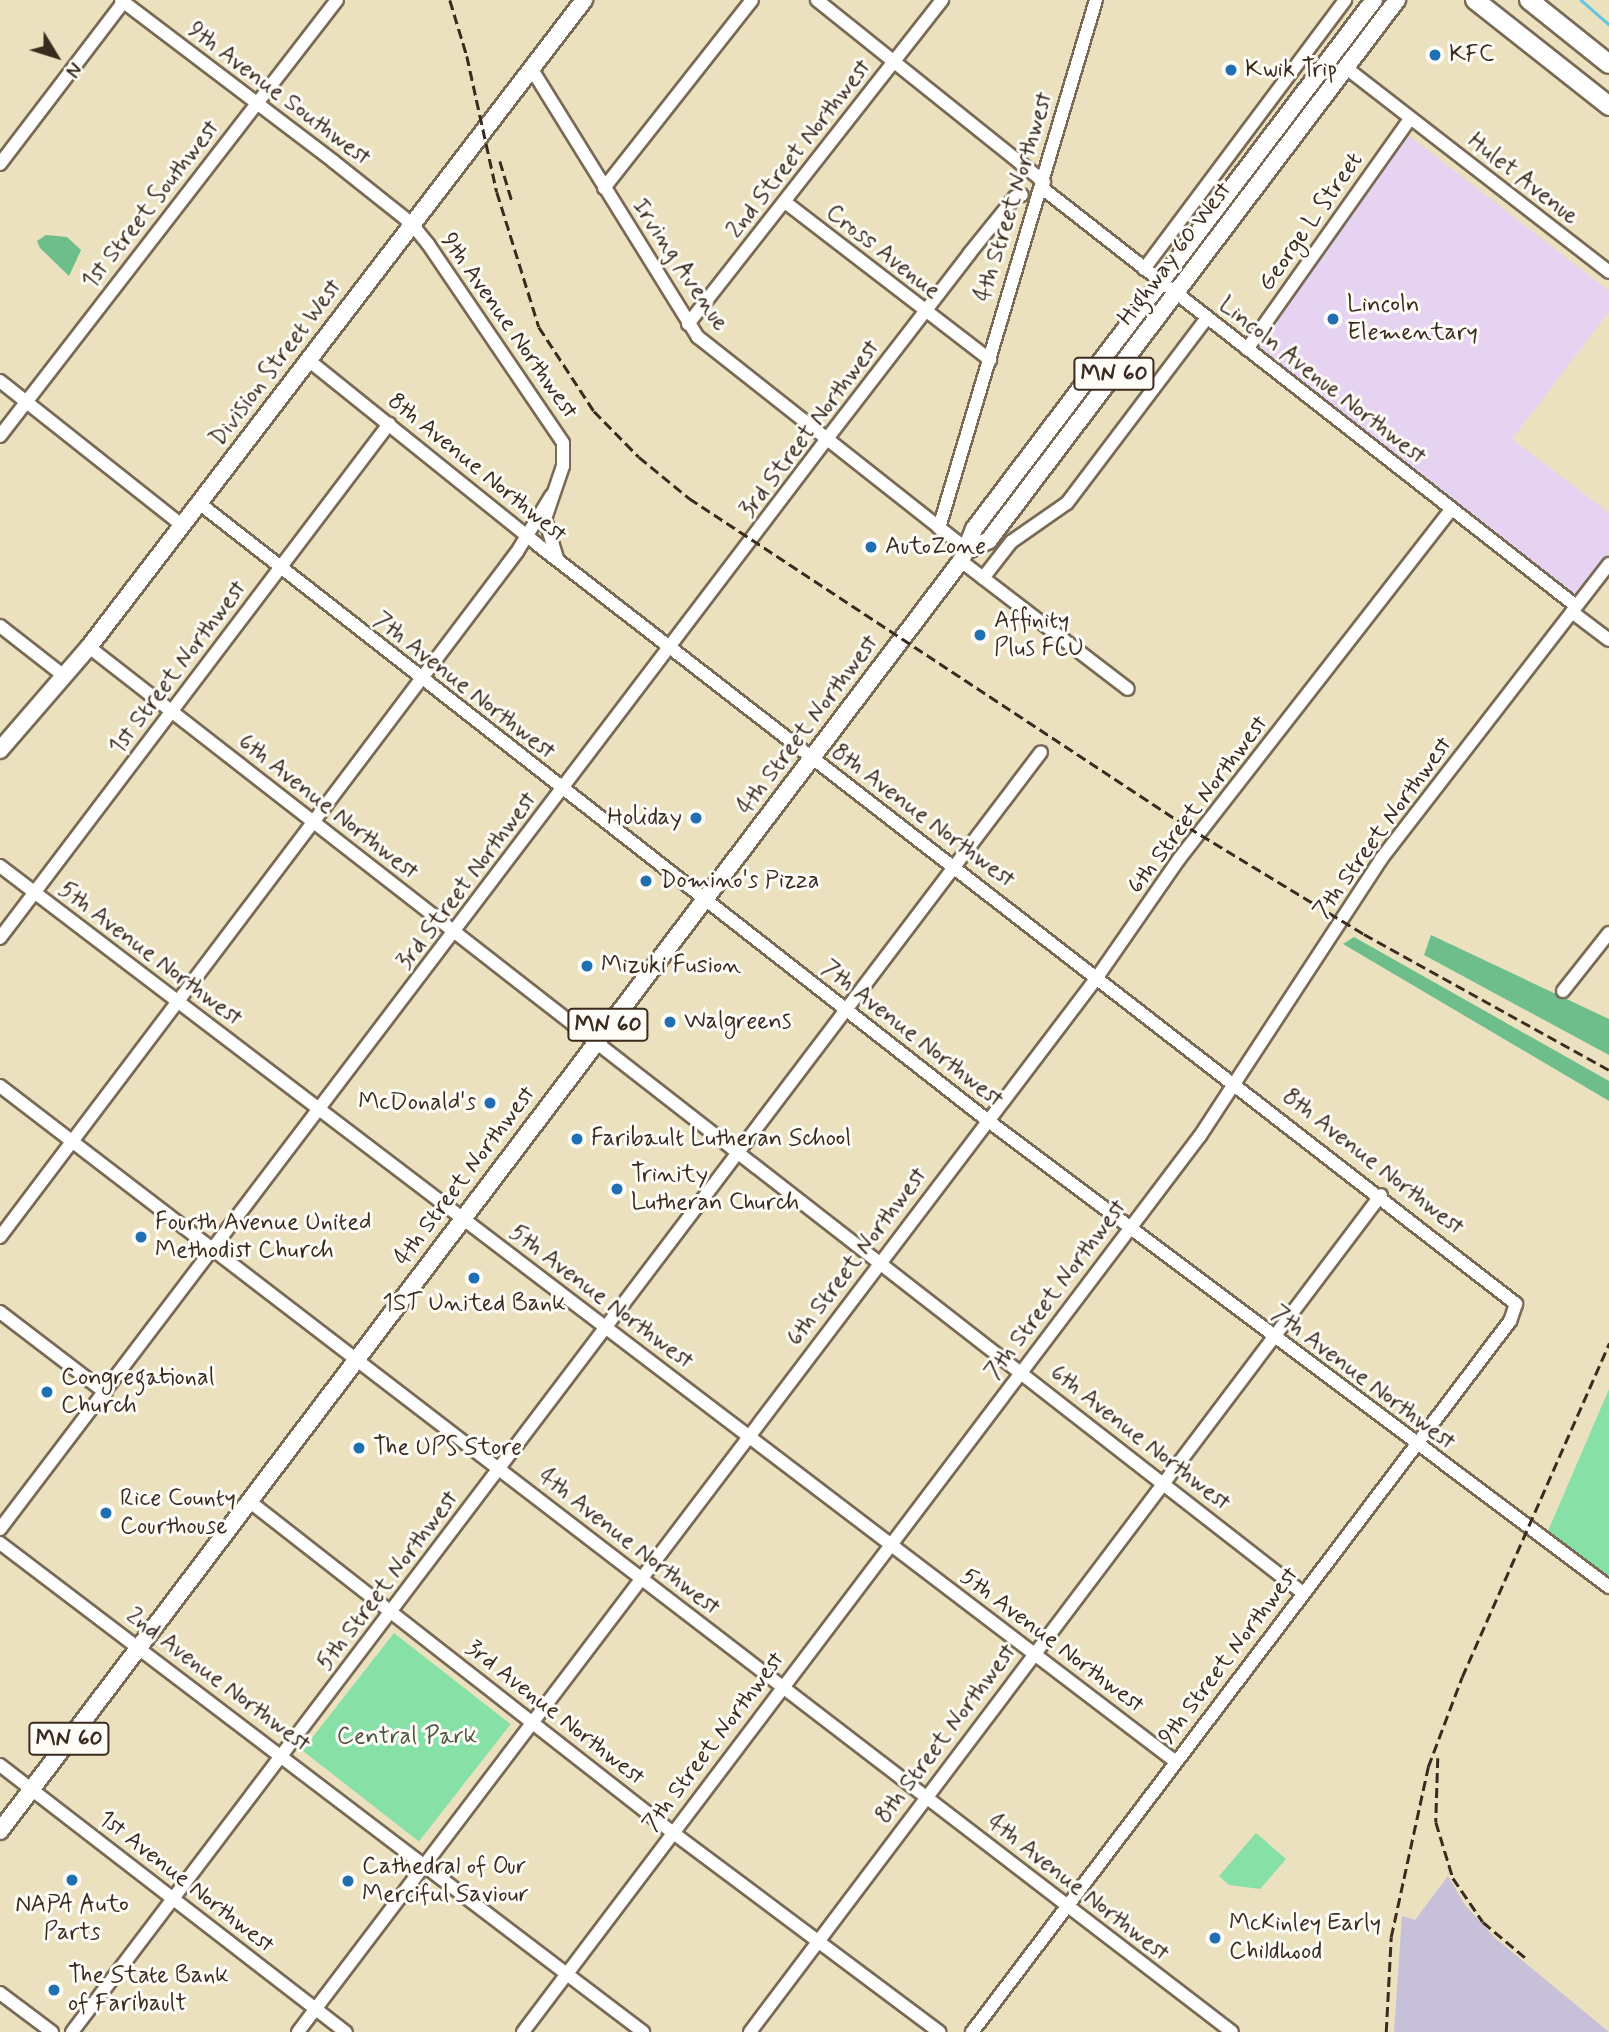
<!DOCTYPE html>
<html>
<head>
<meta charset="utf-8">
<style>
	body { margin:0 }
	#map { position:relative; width:1609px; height:2032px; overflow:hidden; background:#ebe1bf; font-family:Mynerve,sans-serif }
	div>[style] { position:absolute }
	.built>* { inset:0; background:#e5d3f1 }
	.industrial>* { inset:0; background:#c7c0d9 }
	.green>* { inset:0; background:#87e0a6; transform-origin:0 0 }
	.forest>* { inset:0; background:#6dbe8b }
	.stream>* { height:2.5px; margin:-1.25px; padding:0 1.25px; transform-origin:1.25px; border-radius:1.25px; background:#62c4e0 }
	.roads { filter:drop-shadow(2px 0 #796a56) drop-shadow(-2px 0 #796a56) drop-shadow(0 2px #796a56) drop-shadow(0 -2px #796a56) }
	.minor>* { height:12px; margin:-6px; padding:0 6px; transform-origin:6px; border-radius:6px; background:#fff }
	.major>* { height:16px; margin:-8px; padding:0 8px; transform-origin:8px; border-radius:8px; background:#fff }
	.highway>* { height:18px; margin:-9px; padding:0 9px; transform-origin:9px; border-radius:9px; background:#fff }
	.rail>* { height:2.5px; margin-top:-1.25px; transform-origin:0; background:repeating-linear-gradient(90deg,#3b2a1e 0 10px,transparent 0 15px) }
	.dots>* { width:19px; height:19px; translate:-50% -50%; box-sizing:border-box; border:4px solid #fdfcf7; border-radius:50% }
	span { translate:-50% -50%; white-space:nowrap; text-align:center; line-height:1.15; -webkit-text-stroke:6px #fdfcf7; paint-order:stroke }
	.shield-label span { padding:2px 5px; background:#fdfcf7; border:2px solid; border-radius:5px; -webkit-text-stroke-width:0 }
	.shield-label { font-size:23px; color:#3b2a1e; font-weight:700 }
	.poi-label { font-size:24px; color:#3b2a1e }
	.left { translate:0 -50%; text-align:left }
	.right { translate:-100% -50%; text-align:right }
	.street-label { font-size:24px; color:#3b2a1e }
	.park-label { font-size:24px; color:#4e5840 }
	.north { position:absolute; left:21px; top:21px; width:70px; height:70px; -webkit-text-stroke:5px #fdfcf7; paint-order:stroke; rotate:128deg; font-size:19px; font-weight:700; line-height:28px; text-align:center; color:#3b2a1e }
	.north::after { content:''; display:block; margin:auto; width:24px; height:32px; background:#3b2a1e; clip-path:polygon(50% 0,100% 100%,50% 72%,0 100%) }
</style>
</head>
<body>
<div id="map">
	<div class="built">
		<div style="clip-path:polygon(1408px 135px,1609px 291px,1609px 312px,1512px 439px,1609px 513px,1609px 552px,1574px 598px,1251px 351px)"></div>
	</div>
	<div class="industrial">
		<div style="clip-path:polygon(1448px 1876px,1465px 1905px,1495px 1938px,1609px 2032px,1394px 2032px,1402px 1916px,1415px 1920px)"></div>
	</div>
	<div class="green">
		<div style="clip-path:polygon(1609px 1389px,1609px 1579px,1548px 1531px)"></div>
		<div style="left:394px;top:1633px;width:148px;height:149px;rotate:38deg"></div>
		<div style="clip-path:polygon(1256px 1833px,1286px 1859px,1260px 1889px,1229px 1885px,1219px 1876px)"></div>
	</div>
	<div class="forest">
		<div style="clip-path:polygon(46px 235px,67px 237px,81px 250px,69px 276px,40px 248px,37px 241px)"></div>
		<div style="clip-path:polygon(1431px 935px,1609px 1019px,1609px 1055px,1424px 955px)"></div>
		<div style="clip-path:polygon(1354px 937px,1609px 1081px,1609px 1101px,1343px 944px)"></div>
	</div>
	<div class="stream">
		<div style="left:1581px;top:0;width:37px;rotate:41deg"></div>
	</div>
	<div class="roads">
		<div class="minor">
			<div style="left:121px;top:0;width:266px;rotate:37.2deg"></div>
			<div style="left:333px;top:161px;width:100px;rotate:38.5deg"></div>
			<div style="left:411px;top:223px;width:27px;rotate:51deg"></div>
			<div style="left:428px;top:244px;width:240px;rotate:55.8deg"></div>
			<div style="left:563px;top:443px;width:23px;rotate:90deg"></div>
			<div style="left:563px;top:466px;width:56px;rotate:108.8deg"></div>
			<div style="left:545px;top:519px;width:41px;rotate:72.9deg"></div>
			<div style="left:817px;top:0;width:291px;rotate:38.7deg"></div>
			<div style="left:1345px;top:67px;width:334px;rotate:37.8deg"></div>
			<div style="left:531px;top:68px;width:317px;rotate:58.2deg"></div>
			<div style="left:698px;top:337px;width:344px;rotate:38.3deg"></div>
			<div style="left:0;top:164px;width:206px;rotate:-52.7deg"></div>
			<div style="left:604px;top:188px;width:239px;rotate:-51.8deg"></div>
			<div style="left:1042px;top:188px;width:678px;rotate:38.05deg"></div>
			<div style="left:785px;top:202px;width:259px;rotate:37.6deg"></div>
			<div style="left:1144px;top:269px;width:336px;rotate:-53.2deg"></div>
			<div style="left:688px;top:324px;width:412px;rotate:-51.9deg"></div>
			<div style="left:1247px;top:349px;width:282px;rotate:-54.7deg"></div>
			<div style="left:307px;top:359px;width:297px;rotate:38.8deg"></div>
			<div style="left:538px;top:545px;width:1238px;rotate:37.81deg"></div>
			<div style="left:1516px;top:1304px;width:18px;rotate:109deg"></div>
			<div style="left:1510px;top:1321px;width:892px;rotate:127.11deg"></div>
			<div style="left:0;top:381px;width:232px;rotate:38.4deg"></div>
			<div style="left:0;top:436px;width:551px;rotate:-52.3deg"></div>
			<div style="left:199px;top:503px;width:1001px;rotate:38.06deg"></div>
			<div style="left:987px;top:1120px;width:778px;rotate:36.9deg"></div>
			<div style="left:939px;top:528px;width:551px;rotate:-73.44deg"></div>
			<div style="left:961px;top:561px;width:210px;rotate:37.5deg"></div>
			<div style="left:983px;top:578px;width:46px;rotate:-52.1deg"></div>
			<div style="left:1011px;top:542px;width:68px;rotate:-34.9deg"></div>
			<div style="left:1067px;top:503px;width:232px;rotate:-52.9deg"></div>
			<div style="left:1572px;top:612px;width:46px;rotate:37.1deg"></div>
			<div style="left:0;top:626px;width:81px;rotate:38deg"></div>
			<div style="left:89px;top:647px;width:1539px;rotate:37.93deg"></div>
			<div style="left:0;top:866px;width:1478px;rotate:37.3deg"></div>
			<div style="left:0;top:938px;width:645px;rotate:-52.88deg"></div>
			<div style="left:1563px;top:991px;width:74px;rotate:-51.6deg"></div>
			<div style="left:0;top:1086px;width:1553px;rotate:37.52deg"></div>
			<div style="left:0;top:1237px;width:858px;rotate:-52.96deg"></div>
			<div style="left:517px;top:552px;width:66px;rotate:-58.7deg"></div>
			<div style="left:0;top:1312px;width:133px;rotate:37.4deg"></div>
			<div style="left:249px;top:1501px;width:537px;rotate:38.04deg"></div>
			<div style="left:672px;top:1832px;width:334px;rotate:36.8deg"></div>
			<div style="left:0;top:1529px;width:1367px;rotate:-52.82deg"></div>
			<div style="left:826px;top:440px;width:235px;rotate:-52.4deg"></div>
			<div style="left:969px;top:254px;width:73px;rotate:-51.1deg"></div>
			<div style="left:1015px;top:197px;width:7px;rotate:-16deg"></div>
			<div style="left:0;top:1543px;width:808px;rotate:37.25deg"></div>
			<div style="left:0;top:1765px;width:437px;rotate:37.7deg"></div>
			<div style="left:0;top:1993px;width:65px;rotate:36.9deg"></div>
			<div style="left:72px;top:2032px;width:1605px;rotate:-52.87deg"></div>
			<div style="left:298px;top:2032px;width:1325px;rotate:-52.85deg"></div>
			<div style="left:1098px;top:976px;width:142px;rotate:-55.3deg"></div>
			<div style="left:1179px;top:859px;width:443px;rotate:-52.1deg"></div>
			<div style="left:523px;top:2032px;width:1123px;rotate:-52.93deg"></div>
			<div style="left:1200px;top:1136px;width:331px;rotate:-56.8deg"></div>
			<div style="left:1381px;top:859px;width:373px;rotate:-52.3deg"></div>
			<div style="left:750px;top:2032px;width:1048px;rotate:-52.99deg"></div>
		</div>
		<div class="major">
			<div style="left:968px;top:550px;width:23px;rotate:-25deg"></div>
			<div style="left:989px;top:540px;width:677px;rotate:-52.93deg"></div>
			<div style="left:0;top:750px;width:136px;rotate:-49.2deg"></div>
			<div style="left:89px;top:647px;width:815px;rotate:-52.58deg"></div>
			<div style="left:0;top:1831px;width:1593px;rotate:-52.89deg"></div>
			<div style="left:961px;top:561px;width:35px;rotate:-68deg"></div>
			<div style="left:974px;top:529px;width:663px;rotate:-52.91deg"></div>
		</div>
		<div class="highway">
			<div style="left:1475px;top:0;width:171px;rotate:38.3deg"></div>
			<div style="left:1529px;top:0;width:102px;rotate:38.7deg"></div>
		</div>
	</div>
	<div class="rail">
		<div style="left:450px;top:0;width:59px;rotate:73.1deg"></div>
		<div style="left:467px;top:56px;width:139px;rotate:77.6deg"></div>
		<div style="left:497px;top:192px;width:141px;rotate:72.7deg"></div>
		<div style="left:539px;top:327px;width:100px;rotate:56.8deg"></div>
		<div style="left:594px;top:411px;width:64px;rotate:45.6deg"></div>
		<div style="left:639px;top:457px;width:65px;rotate:39.4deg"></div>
		<div style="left:689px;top:498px;width:598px;rotate:33.4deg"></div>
		<div style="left:1188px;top:827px;width:206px;rotate:31.3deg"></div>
		<div style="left:1364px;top:934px;width:280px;rotate:29deg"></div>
		<div style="left:500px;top:161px;width:42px;rotate:73.3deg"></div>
		<div style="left:1438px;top:1758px;width:64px;rotate:91.8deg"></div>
		<div style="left:1436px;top:1822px;width:59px;rotate:73.1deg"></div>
		<div style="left:1453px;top:1878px;width:53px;rotate:55.7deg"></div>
		<div style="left:1483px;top:1922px;width:57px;rotate:40.1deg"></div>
		<div style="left:1386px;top:2032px;width:95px;rotate:-87deg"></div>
		<div style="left:1391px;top:1937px;width:174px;rotate:-77.7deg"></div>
		<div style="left:1428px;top:1767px;width:96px;rotate:-69.3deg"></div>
		<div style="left:1462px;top:1677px;width:365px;rotate:-66.2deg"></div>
	</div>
	<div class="dots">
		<div style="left:1435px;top:55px;background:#1f6fb2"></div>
		<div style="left:1231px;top:70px;background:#1f6fb2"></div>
		<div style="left:1333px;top:319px;background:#1f6fb2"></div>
		<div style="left:871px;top:547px;background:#1f6fb2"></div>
		<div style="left:980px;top:635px;background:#1f6fb2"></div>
		<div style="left:696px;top:818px;background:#1f6fb2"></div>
		<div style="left:646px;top:881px;background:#1f6fb2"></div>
		<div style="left:587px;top:966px;background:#1f6fb2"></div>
		<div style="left:670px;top:1022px;background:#1f6fb2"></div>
		<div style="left:490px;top:1103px;background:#1f6fb2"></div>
		<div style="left:577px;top:1139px;background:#1f6fb2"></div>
		<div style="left:617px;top:1189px;background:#1f6fb2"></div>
		<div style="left:141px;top:1237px;background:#1f6fb2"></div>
		<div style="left:474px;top:1278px;background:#1f6fb2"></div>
		<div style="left:47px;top:1392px;background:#1f6fb2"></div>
		<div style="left:359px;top:1448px;background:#1f6fb2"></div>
		<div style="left:106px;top:1513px;background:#1f6fb2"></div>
		<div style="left:72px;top:1880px;background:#1f6fb2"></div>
		<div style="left:348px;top:1881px;background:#1f6fb2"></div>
		<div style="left:1215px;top:1938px;background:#1f6fb2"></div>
		<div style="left:54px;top:1990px;background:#1f6fb2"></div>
	</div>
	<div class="shield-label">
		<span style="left:1114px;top:374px">MN 60</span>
		<span style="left:608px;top:1025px">MN 60</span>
		<span style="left:69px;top:1739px">MN 60</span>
	</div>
	<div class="poi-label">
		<span class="left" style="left:1449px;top:55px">KFC</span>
		<span class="left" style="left:1245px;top:70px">Kwik Trip</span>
		<span class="left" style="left:1347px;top:319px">Lincoln<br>Elementary</span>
		<span class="left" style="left:885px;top:547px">AutoZone</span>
		<span class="left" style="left:994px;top:635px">Affinity<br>Plus FCU</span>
		<span class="right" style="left:682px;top:818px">Holiday</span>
		<span class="left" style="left:660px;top:881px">Domino's Pizza</span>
		<span class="left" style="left:601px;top:966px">Mizuki Fusion</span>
		<span class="left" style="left:684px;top:1022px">Walgreens</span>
		<span class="right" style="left:476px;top:1103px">McDonald's</span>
		<span class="left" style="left:591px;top:1139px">Faribault Lutheran School</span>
		<span class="left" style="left:631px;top:1189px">Trinity<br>Lutheran Church</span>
		<span class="left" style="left:155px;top:1237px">Fourth Avenue United<br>Methodist Church</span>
		<span style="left:474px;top:1304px">1ST United Bank</span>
		<span class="left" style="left:61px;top:1392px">Congregational<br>Church</span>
		<span class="left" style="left:373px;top:1448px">The UPS Store</span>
		<span class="left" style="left:120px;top:1513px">Rice County<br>Courthouse</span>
		<span class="left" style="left:362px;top:1881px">Cathedral of Our<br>Merciful Saviour</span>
		<span style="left:72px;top:1919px">NAPA Auto<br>Parts</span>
		<span class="left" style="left:1229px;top:1938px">McKinley Early<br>Childhood</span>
		<span class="left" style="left:68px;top:1990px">The State Bank<br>of Faribault</span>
	</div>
	<div class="street-label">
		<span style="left:279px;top:94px;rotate:37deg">9th Avenue Southwest</span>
		<span style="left:799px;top:149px;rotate:-52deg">2nd Street Northwest</span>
		<span style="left:1523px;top:179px;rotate:38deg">Hulet Avenue</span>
		<span style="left:1014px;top:197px;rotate:-73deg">4th Street Northwest</span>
		<span style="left:151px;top:205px;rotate:-52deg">1st Street Southwest</span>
		<span style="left:1311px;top:222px;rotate:-55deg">George L Street</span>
		<span style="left:883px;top:252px;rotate:38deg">Cross Avenue</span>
		<span style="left:1175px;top:254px;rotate:-53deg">Highway 60 West</span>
		<span style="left:680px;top:265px;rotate:56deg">Irving Avenue</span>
		<span style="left:509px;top:326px;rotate:55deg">9th Avenue Northwest</span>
		<span style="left:276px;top:363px;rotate:-53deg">Division Street West</span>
		<span style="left:1322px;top:381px;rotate:38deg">Lincoln Avenue Northwest</span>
		<span style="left:810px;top:429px;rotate:-53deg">3rd Street Northwest</span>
		<span style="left:477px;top:468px;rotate:39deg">8th Avenue Northwest</span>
		<span style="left:178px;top:668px;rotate:-53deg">1st Street Northwest</span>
		<span style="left:464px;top:686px;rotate:38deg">7th Avenue Northwest</span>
		<span style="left:808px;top:725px;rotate:-53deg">4th Street Northwest</span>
		<span style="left:1198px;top:805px;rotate:-53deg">6th Street Northwest</span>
		<span style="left:328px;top:807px;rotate:38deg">6th Avenue Northwest</span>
		<span style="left:923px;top:816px;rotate:37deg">8th Avenue Northwest</span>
		<span style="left:1383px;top:828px;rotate:-54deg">7th Street Northwest</span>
		<span style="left:467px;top:881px;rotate:-53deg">3rd Street Northwest</span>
		<span style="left:150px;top:954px;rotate:37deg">5th Avenue Northwest</span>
		<span style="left:912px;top:1034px;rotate:38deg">7th Avenue Northwest</span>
		<span style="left:1373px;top:1162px;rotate:38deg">8th Avenue Northwest</span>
		<span style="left:465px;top:1176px;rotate:-53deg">4th Street Northwest</span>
		<span style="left:857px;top:1257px;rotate:-53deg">6th Street Northwest</span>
		<span style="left:1056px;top:1290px;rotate:-53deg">7th Street Northwest</span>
		<span style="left:601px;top:1297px;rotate:37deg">5th Avenue Northwest</span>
		<span style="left:1363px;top:1378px;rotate:37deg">7th Avenue Northwest</span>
		<span style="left:1140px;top:1438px;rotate:38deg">6th Avenue Northwest</span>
		<span style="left:629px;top:1542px;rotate:38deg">4th Avenue Northwest</span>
		<span style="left:388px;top:1581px;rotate:-53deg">5th Street Northwest</span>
		<span style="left:1052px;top:1641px;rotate:37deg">5th Avenue Northwest</span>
		<span style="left:1229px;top:1656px;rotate:-53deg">9th Street Northwest</span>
		<span style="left:218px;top:1680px;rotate:37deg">2nd Avenue Northwest</span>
		<span style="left:555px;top:1713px;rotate:38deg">3rd Avenue Northwest</span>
		<span style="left:946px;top:1734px;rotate:-53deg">8th Street Northwest</span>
		<span style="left:714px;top:1742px;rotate:-53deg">7th Street Northwest</span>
		<span style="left:186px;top:1882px;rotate:38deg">1st Avenue Northwest</span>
		<span style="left:1078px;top:1888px;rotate:38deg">4th Avenue Northwest</span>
	</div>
	<div class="park-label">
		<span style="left:407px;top:1737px">Central Park</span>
	</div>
	<div class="north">N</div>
</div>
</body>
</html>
